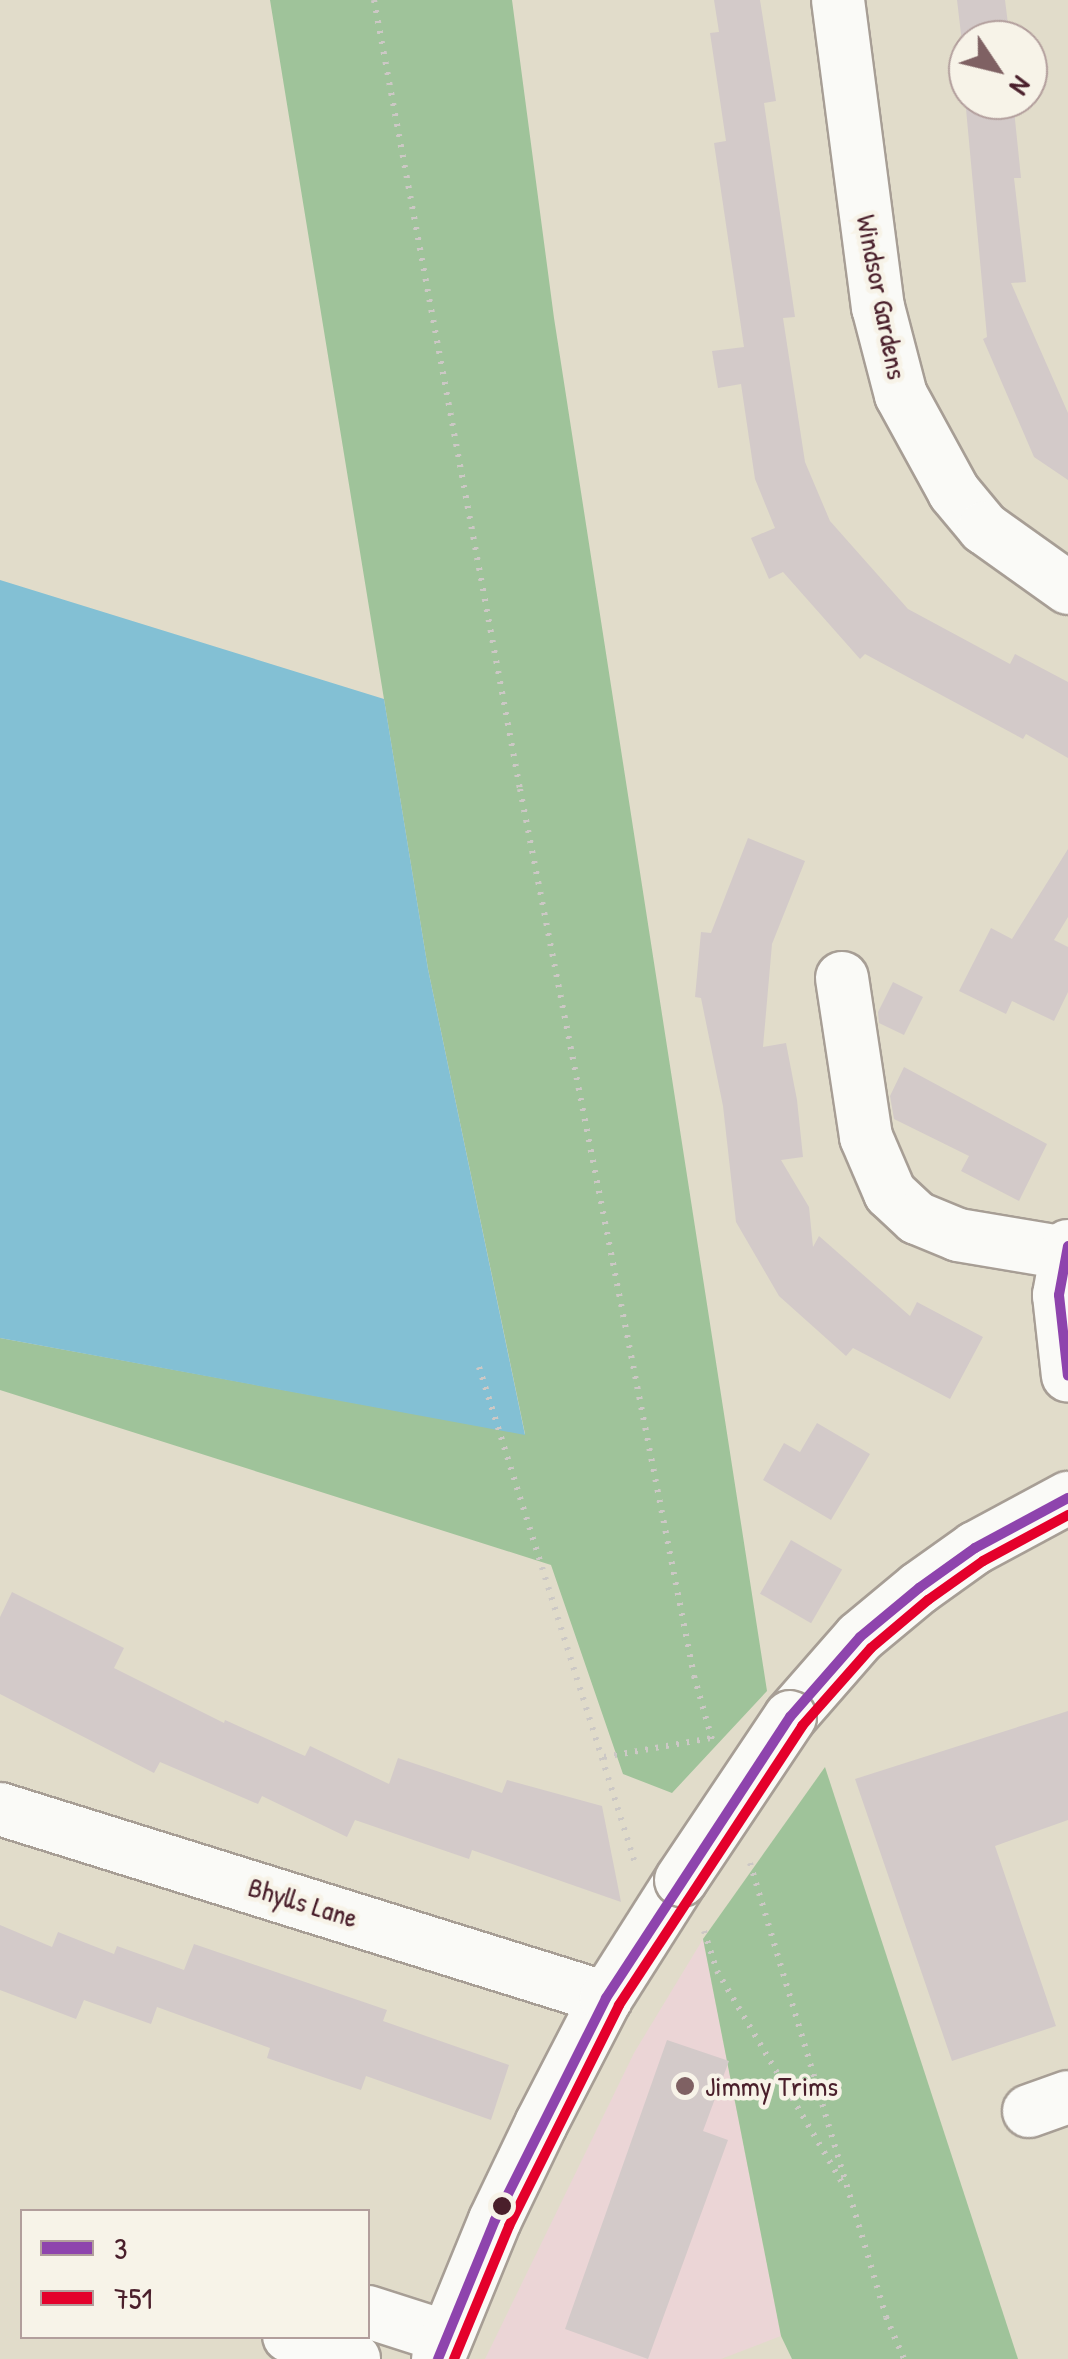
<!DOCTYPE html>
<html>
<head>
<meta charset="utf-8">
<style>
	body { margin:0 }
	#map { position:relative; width:1068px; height:2359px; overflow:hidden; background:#e1dcca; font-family:"Patrick Hand",sans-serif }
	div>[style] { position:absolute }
	.built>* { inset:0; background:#ebd5d6 }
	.forest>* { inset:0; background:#9fc39a }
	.water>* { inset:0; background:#83c0d4 }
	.building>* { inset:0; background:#d3cac9; transform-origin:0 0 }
	.path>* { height:6px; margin-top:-3px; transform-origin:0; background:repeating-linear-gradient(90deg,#ccc8c5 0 2.5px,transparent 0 10.5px) }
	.roads { filter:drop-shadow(2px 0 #a79e95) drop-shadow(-2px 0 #a79e95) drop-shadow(0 2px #a79e95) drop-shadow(0 -2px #a79e95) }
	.minor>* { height:52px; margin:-26px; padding:0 26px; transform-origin:26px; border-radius:26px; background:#fafaf7 }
	.bridges { filter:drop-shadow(2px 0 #a79e95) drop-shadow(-2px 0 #a79e95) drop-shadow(0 2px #a79e95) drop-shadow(0 -2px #a79e95) }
	.minor-bridge>* { height:52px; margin:-26px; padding:0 26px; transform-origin:26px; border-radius:26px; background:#fafaf7 }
	.bus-1>* { height:10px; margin:-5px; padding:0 5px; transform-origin:5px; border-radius:5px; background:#8e44ad }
	.bus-2>* { height:10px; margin:-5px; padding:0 5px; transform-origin:5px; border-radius:5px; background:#e4002b }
	.dots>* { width:28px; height:28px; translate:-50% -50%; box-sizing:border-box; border:5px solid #f7f3e8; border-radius:50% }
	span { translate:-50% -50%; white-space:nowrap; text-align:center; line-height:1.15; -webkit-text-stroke:9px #f7f3e8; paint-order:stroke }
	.street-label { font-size:28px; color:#4a1f2b }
	.poi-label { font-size:28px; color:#4a1f2b }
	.left { translate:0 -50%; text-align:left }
	.legend { position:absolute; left:20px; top:2209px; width:350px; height:130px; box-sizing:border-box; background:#f7f3e8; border:2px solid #b29e9c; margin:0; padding:12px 18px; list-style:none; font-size:30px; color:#4a1f2b }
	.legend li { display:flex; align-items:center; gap:20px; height:50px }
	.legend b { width:50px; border:2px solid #b29e9c }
	.north { position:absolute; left:948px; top:20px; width:100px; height:100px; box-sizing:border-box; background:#f7f3e8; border:2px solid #b29e9c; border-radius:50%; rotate:125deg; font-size:28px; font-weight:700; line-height:40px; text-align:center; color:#4a1f2b }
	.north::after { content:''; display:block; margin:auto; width:35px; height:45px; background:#7f6163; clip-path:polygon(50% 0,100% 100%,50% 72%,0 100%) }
</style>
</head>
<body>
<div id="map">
	<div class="built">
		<div style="clip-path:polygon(703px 1939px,781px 2336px,721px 2359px,485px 2359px,634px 2053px)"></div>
	</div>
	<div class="forest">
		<div style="clip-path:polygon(270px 0,512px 0,554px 318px,767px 1691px,672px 1793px,623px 1774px,551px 1565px,0 1390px,0 1338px,525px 1434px,428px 969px)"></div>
		<div style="clip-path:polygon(825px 1767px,1018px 2359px,792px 2359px,781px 2336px,703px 1939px)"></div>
	</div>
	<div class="water">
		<div style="clip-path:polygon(0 580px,384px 699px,428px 969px,525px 1435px,0 1338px)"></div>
	</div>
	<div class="building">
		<div style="clip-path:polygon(714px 0,760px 0,776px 101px,764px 103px,795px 317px,783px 318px,805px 462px,830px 521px,908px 609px,1010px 664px,1015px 654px,1068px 682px,1068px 758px,1026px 734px,1023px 739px,865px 654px,860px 659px,783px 572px,769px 579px,751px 538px,775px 528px,755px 479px,741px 384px,718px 388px,712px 351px,744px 347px,714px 143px,726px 141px,710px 33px,719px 32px)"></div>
		<div style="clip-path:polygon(957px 0,1005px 0,1010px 40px,968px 40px,968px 93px)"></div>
		<div style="clip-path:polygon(965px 98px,1013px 100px,1021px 178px,1014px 178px,1026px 282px,1011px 283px,1068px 413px,1068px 480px,1034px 457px,983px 339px,987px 337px)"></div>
		<div style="clip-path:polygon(748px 838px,805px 861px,772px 944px,763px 1047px,786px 1043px,797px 1100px,803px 1157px,781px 1160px,809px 1207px,813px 1247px,819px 1236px,910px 1316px,917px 1302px,983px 1337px,950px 1399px,853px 1348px,846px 1356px,779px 1296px,736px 1222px,723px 1106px,701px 998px,695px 997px,701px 932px,711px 933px)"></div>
		<div style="clip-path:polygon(1068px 849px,1068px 917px,1054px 940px,1068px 947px,1068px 992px,1054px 1021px,1012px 1001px,1006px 1014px,959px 991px,991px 928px,1012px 939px)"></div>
		<div style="clip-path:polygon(893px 982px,923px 997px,904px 1035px,879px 1023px,878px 1012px)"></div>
		<div style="clip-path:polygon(904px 1067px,1047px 1144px,1019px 1201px,961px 1171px,969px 1156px,894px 1119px,890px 1096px)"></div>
		<div style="clip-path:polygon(817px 1423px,870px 1454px,831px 1520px,763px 1480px,784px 1443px,800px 1452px)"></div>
		<div style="left:791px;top:1540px;width:59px;height:62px;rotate:30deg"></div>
		<div style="clip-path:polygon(12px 1592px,124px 1648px,114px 1668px,224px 1723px,225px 1720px,305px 1756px,310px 1746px,389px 1784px,398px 1758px,502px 1793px,507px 1780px,602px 1806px,621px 1902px,472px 1850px,469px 1859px,355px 1820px,347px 1837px,262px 1796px,258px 1804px,160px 1762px,154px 1773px,0 1694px,0 1617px)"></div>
		<div style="clip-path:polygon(1068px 1711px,1068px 1820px,995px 1846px,1056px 2026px,952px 2061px,855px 1779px)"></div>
		<div style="clip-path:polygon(0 1925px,52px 1947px,58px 1932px,114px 1954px,117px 1946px,184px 1970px,194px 1944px,387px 2010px,383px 2021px,509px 2065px,491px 2120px,366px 2076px,361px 2090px,267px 2058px,270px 2048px,157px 2007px,151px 2024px,84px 2000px,76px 2019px,0 1990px)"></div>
		<div style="clip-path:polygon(667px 2040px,729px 2061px,703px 2131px,728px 2140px,648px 2359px,565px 2329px)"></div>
	</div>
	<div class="path">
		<div style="left:374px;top:0;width:802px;rotate:79.52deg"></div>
		<div style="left:520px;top:789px;width:904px;rotate:78.9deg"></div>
		<div style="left:694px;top:1676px;width:73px;rotate:74.1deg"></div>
		<div style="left:479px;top:1367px;width:520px;rotate:72.54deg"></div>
		<div style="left:604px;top:1757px;width:110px;rotate:-10deg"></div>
		<div style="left:750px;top:1863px;width:474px;rotate:73.3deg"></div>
		<div style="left:886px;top:2317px;width:46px;rotate:66.8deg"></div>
		<div style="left:704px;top:1931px;width:42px;rotate:72deg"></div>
		<div style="left:717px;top:1971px;width:250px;rotate:59.4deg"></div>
	</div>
	<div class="roads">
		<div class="minor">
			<div style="left:838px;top:0;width:310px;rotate:82.6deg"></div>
			<div style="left:878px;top:307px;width:91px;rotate:75.4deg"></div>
			<div style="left:901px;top:395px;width:111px;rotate:61.3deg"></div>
			<div style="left:954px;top:492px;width:47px;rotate:50.2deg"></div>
			<div style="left:984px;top:528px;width:103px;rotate:35.5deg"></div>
			<div style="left:842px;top:978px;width:161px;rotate:81.4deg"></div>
			<div style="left:866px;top:1137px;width:61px;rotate:66.8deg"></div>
			<div style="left:890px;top:1193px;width:37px;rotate:43deg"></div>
			<div style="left:917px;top:1218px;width:44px;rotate:22.5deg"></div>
			<div style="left:958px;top:1235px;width:109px;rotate:9.5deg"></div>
			<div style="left:1068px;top:1246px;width:50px;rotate:100.4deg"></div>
			<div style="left:1059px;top:1295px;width:81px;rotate:83.7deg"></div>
			<div style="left:790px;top:1717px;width:106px;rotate:-48.8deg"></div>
			<div style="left:860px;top:1637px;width:77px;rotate:-39.7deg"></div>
			<div style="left:919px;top:1588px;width:69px;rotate:-35.5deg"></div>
			<div style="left:975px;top:1548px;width:106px;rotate:-28.3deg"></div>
			<div style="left:0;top:1809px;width:635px;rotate:17.32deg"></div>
			<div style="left:1029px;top:2111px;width:41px;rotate:-19.7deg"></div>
			<div style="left:368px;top:2312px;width:82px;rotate:17.8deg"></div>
			<div style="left:289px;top:2336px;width:69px;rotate:19.5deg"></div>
			<div style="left:438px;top:2359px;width:150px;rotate:-67.7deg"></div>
			<div style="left:495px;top:2220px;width:106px;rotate:-64.4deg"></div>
			<div style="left:541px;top:2124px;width:142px;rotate:-62.7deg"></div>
			<div style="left:606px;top:1998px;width:140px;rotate:-57.6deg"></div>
		</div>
	</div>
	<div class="bridges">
		<div class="minor-bridge">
			<div style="left:681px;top:1880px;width:196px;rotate:-56.2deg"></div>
		</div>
	</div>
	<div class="bus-1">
		<div style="left:1068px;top:1246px;width:50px;rotate:100.4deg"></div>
		<div style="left:1059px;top:1295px;width:81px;rotate:83.7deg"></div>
		<div style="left:438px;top:2359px;width:150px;rotate:-67.7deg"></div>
		<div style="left:495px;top:2220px;width:248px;rotate:-63.4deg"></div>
		<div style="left:606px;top:1998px;width:336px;rotate:-56.8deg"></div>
		<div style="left:790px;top:1717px;width:106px;rotate:-48.8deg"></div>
		<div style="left:860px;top:1637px;width:77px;rotate:-39.7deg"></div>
		<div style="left:919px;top:1588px;width:69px;rotate:-35.5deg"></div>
		<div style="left:975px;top:1548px;width:106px;rotate:-28.3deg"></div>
	</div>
	<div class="bus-2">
		<div style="left:454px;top:2359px;width:144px;rotate:-67.5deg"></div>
		<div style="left:509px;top:2226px;width:247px;rotate:-63.5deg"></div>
		<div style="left:619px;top:2005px;width:334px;rotate:-56.7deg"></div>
		<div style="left:802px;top:1726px;width:104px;rotate:-48.5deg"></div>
		<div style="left:871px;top:1648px;width:75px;rotate:-40.1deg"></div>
		<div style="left:928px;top:1600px;width:67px;rotate:-35.3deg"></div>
		<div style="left:983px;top:1561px;width:97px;rotate:-28.4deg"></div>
	</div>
	<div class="dots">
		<div style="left:685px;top:2086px;background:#7f6163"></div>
		<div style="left:502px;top:2206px;background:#4a1f2b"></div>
	</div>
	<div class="street-label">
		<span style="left:882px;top:297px;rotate:79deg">Windsor Gardens</span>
		<span style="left:303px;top:1902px;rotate:17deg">Bhylls Lane</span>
	</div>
	<div class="poi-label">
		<span class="left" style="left:705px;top:2086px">Jimmy Trims</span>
	</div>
	<ul class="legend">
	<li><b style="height:12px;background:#8e44ad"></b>3</li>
	<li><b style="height:12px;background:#e4002b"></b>751</li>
	</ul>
	<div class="north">N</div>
</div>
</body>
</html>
